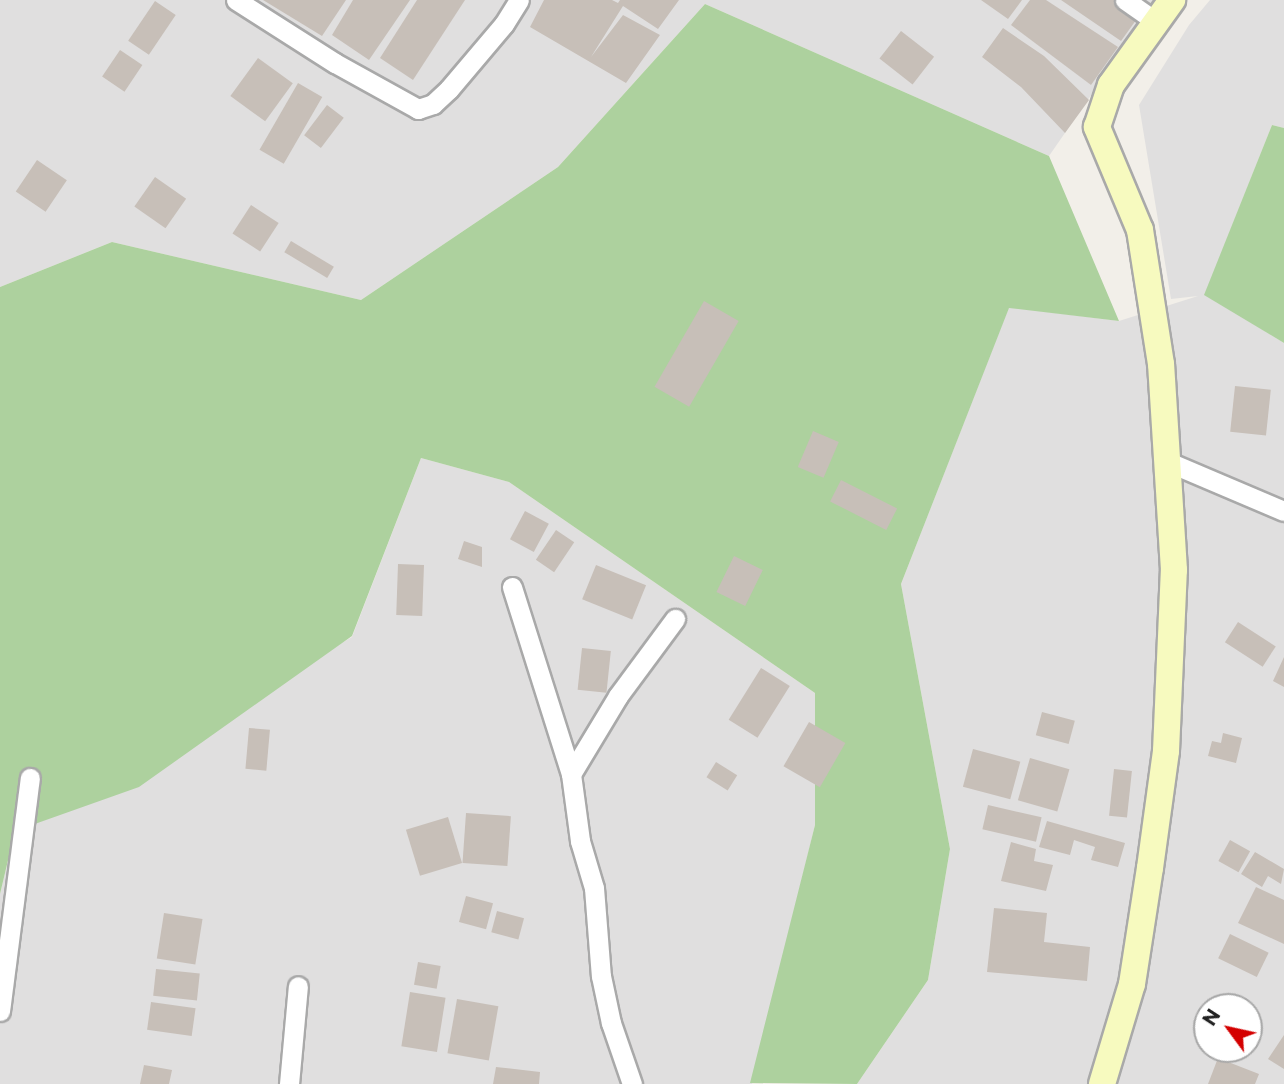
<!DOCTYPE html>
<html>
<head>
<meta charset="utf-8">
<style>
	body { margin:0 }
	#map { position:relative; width:1284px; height:1084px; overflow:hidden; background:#f2efe9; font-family:Montserrat,sans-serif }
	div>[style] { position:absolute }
	.residential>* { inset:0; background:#e0dfdf }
	.forest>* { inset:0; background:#add19e }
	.building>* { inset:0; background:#c7bfb8; transform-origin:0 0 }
	.roads { filter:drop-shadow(2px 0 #a9a9a9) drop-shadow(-2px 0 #a9a9a9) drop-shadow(0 2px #a9a9a9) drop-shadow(0 -2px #a9a9a9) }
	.street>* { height:19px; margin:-9.5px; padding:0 9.5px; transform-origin:9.5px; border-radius:9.5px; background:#fff }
	.secondary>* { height:26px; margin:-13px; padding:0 13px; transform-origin:13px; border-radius:13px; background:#f7fabf }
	span { translate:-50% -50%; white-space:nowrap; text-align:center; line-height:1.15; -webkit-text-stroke:7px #fff; paint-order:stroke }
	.north { position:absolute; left:1193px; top:993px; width:70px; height:70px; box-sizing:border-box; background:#fff; border:2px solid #a7a7a7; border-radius:50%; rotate:303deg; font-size:19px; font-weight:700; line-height:28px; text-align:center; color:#222 }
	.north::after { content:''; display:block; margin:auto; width:24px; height:32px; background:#d40000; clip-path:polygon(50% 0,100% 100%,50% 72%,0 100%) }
</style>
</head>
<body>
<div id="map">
	<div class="residential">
		<div style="clip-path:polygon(0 0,1157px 0,1049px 156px,705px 4px,558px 167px,361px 300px,112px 242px,0 287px)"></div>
		<div style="clip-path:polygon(evenodd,1210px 0,1284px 0,1284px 128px,1272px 125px,1205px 294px,1284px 343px,1284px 1084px,857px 1084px,928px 980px,950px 849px,901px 584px,1009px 307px,1119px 321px,1198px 296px,1171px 299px,1139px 105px,1189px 25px,1210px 0,1207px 1007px,1249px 1007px,1249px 1049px,1207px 1049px,1207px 1007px)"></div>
		<div style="clip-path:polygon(421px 458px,509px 482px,815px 693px,815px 825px,752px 1084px,0 1084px,0 894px,15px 831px,352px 637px)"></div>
	</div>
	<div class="forest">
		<div style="clip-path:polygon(705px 4px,1049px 156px,1119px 321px,1009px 308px,901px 584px,950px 849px,928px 980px,857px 1084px,750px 1083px,815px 825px,815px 693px,509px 482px,421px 458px,352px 636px,139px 787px,15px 831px,0 894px,0 287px,112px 242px,361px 300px,558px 167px)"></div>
		<div style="clip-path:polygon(1272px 125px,1284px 128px,1284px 343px,1204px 295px)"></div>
	</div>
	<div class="building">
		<div style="clip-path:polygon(263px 0,346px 0,322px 36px)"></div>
		<div style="clip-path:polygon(353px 0,410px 0,369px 60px,332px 35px)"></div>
		<div style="clip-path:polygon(417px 0,465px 0,413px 80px,380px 58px)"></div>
		<div style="clip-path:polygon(544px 0,612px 0,618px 3px,620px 0,679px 0,658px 29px,623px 6px,591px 57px,623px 15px,660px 35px,626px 83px,530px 27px)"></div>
		<div style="clip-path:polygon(981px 0,1022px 0,1008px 19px)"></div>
		<div style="clip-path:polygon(1030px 0,1046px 0,1118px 47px,1091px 85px,1011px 25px)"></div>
		<div style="clip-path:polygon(1061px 0,1117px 0,1139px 16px,1121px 41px)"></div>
		<div style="left:155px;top:1px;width:25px;height:48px;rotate:34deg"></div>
		<div style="clip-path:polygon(1003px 28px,1044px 56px,1089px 100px,1065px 133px,1021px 87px,982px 57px)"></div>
		<div style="left:901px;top:31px;width:42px;height:35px;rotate:38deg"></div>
		<div style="left:120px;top:50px;width:27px;height:32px;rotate:34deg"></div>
		<div style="left:258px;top:58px;width:43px;height:47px;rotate:36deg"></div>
		<div style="left:298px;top:83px;width:28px;height:77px;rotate:30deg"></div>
		<div style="left:327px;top:105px;width:21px;height:38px;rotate:37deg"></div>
		<div style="left:37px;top:160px;width:36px;height:38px;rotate:34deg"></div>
		<div style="left:155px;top:177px;width:38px;height:36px;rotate:35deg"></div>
		<div style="left:251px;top:205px;width:33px;height:34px;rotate:33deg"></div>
		<div style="left:291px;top:241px;width:50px;height:13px;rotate:31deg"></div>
		<div style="left:704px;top:301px;width:40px;height:99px;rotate:30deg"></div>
		<div style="left:1235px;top:386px;width:36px;height:46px;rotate:6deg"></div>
		<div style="left:813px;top:431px;width:28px;height:39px;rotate:23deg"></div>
		<div style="left:841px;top:480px;width:63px;height:24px;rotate:27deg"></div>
		<div style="left:525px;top:511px;width:27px;height:32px;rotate:28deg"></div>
		<div style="left:556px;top:530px;width:22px;height:36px;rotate:34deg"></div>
		<div style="clip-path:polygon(464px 541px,482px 547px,482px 567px,458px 559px)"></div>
		<div style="left:734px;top:556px;width:32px;height:40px;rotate:26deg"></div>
		<div style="left:398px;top:564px;width:26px;height:51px;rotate:2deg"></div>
		<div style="left:596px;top:565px;width:54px;height:37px;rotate:22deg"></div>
		<div style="left:1238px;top:622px;width:45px;height:24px;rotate:33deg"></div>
		<div style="left:582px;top:648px;width:29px;height:42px;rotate:6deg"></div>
		<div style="clip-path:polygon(1284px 657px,1284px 687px,1273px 681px)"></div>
		<div style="left:761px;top:668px;width:34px;height:61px;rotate:32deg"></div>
		<div style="left:1042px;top:712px;width:34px;height:24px;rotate:15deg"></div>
		<div style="left:809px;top:722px;width:42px;height:51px;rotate:30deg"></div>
		<div style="left:249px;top:728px;width:21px;height:41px;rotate:5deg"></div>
		<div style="clip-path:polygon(1223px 733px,1242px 738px,1236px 763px,1208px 756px,1212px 741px,1221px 743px)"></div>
		<div style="left:973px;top:749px;width:49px;height:39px;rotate:15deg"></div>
		<div style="left:1030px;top:758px;width:41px;height:44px;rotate:16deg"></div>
		<div style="left:716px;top:762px;width:25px;height:18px;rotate:32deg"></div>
		<div style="left:1114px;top:769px;width:18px;height:47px;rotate:6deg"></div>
		<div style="left:988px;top:805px;width:55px;height:25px;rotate:13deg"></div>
		<div style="left:466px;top:813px;width:45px;height:50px;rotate:4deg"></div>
		<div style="left:448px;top:817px;width:48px;height:44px;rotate:73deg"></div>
		<div style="clip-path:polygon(1047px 821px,1125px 843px,1118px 867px,1091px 860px,1095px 847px,1074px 840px,1070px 855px,1039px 847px)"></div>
		<div style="left:1230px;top:840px;width:23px;height:24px;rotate:29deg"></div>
		<div style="clip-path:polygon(1011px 842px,1036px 849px,1034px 861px,1053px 865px,1046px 891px,1001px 881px)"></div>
		<div style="clip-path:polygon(1255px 852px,1284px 869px,1281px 884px,1268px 876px,1262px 887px,1241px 874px)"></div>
		<div style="clip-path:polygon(1256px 887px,1284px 900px,1284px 944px,1238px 923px)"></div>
		<div style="left:466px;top:896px;width:28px;height:27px;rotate:15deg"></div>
		<div style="clip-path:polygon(994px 908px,1047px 913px,1044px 942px,1090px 947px,1087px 981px,987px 972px)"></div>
		<div style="left:497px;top:911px;width:28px;height:22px;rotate:15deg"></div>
		<div style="left:164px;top:913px;width:39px;height:46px;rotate:9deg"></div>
		<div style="left:1230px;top:934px;width:43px;height:27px;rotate:26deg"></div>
		<div style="left:418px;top:962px;width:23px;height:23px;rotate:10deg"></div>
		<div style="left:156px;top:969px;width:44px;height:27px;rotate:6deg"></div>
		<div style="left:410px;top:992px;width:36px;height:55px;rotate:9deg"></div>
		<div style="left:457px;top:999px;width:42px;height:55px;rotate:10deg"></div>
		<div style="left:151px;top:1002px;width:45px;height:28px;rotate:8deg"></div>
		<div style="clip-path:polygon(1284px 1035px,1284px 1069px,1268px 1059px)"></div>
		<div style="clip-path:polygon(1218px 1058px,1259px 1074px,1255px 1084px,1208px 1084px)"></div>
		<div style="clip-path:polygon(144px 1065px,172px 1070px,169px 1084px,140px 1084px)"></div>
		<div style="clip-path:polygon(496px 1067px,540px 1072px,539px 1084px,493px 1084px)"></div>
	</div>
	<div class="roads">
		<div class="street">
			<div style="left:236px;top:0;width:117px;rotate:32.5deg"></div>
			<div style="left:335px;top:63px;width:95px;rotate:29deg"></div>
			<div style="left:418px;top:109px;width:16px;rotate:-18deg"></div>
			<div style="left:433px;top:104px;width:22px;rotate:-43deg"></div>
			<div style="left:449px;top:89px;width:85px;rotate:-49.8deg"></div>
			<div style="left:504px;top:24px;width:28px;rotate:-58deg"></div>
			<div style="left:1125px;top:0;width:39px;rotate:35deg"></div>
			<div style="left:1166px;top:461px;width:128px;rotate:23deg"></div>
			<div style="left:512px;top:587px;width:196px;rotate:72.5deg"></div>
			<div style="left:571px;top:774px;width:68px;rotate:82.3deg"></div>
			<div style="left:580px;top:841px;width:49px;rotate:73.4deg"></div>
			<div style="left:594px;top:888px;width:88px;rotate:85.5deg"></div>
			<div style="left:601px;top:976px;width:48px;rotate:78deg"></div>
			<div style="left:611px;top:1023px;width:65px;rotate:71deg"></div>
			<div style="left:571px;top:774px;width:91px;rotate:-58.9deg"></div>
			<div style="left:618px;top:696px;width:96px;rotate:-53.5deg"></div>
			<div style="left:0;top:1011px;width:235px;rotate:-82.7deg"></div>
			<div style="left:289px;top:1084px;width:98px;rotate:-84.8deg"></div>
		</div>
		<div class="secondary">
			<div style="left:1102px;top:1084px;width:104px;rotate:-73.3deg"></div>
			<div style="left:1132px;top:984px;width:117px;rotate:-81.2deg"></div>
			<div style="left:1150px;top:868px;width:118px;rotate:-82.2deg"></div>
			<div style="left:1166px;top:751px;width:181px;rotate:-87.5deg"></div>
			<div style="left:1174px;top:570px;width:206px;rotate:-93.6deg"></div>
			<div style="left:1161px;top:364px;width:136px;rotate:-98.9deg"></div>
			<div style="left:1140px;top:230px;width:112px;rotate:-112.7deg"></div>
			<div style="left:1097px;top:127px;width:44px;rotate:-71.6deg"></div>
			<div style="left:1111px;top:85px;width:105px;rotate:-54.3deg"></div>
		</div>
	</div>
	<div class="north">N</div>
</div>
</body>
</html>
